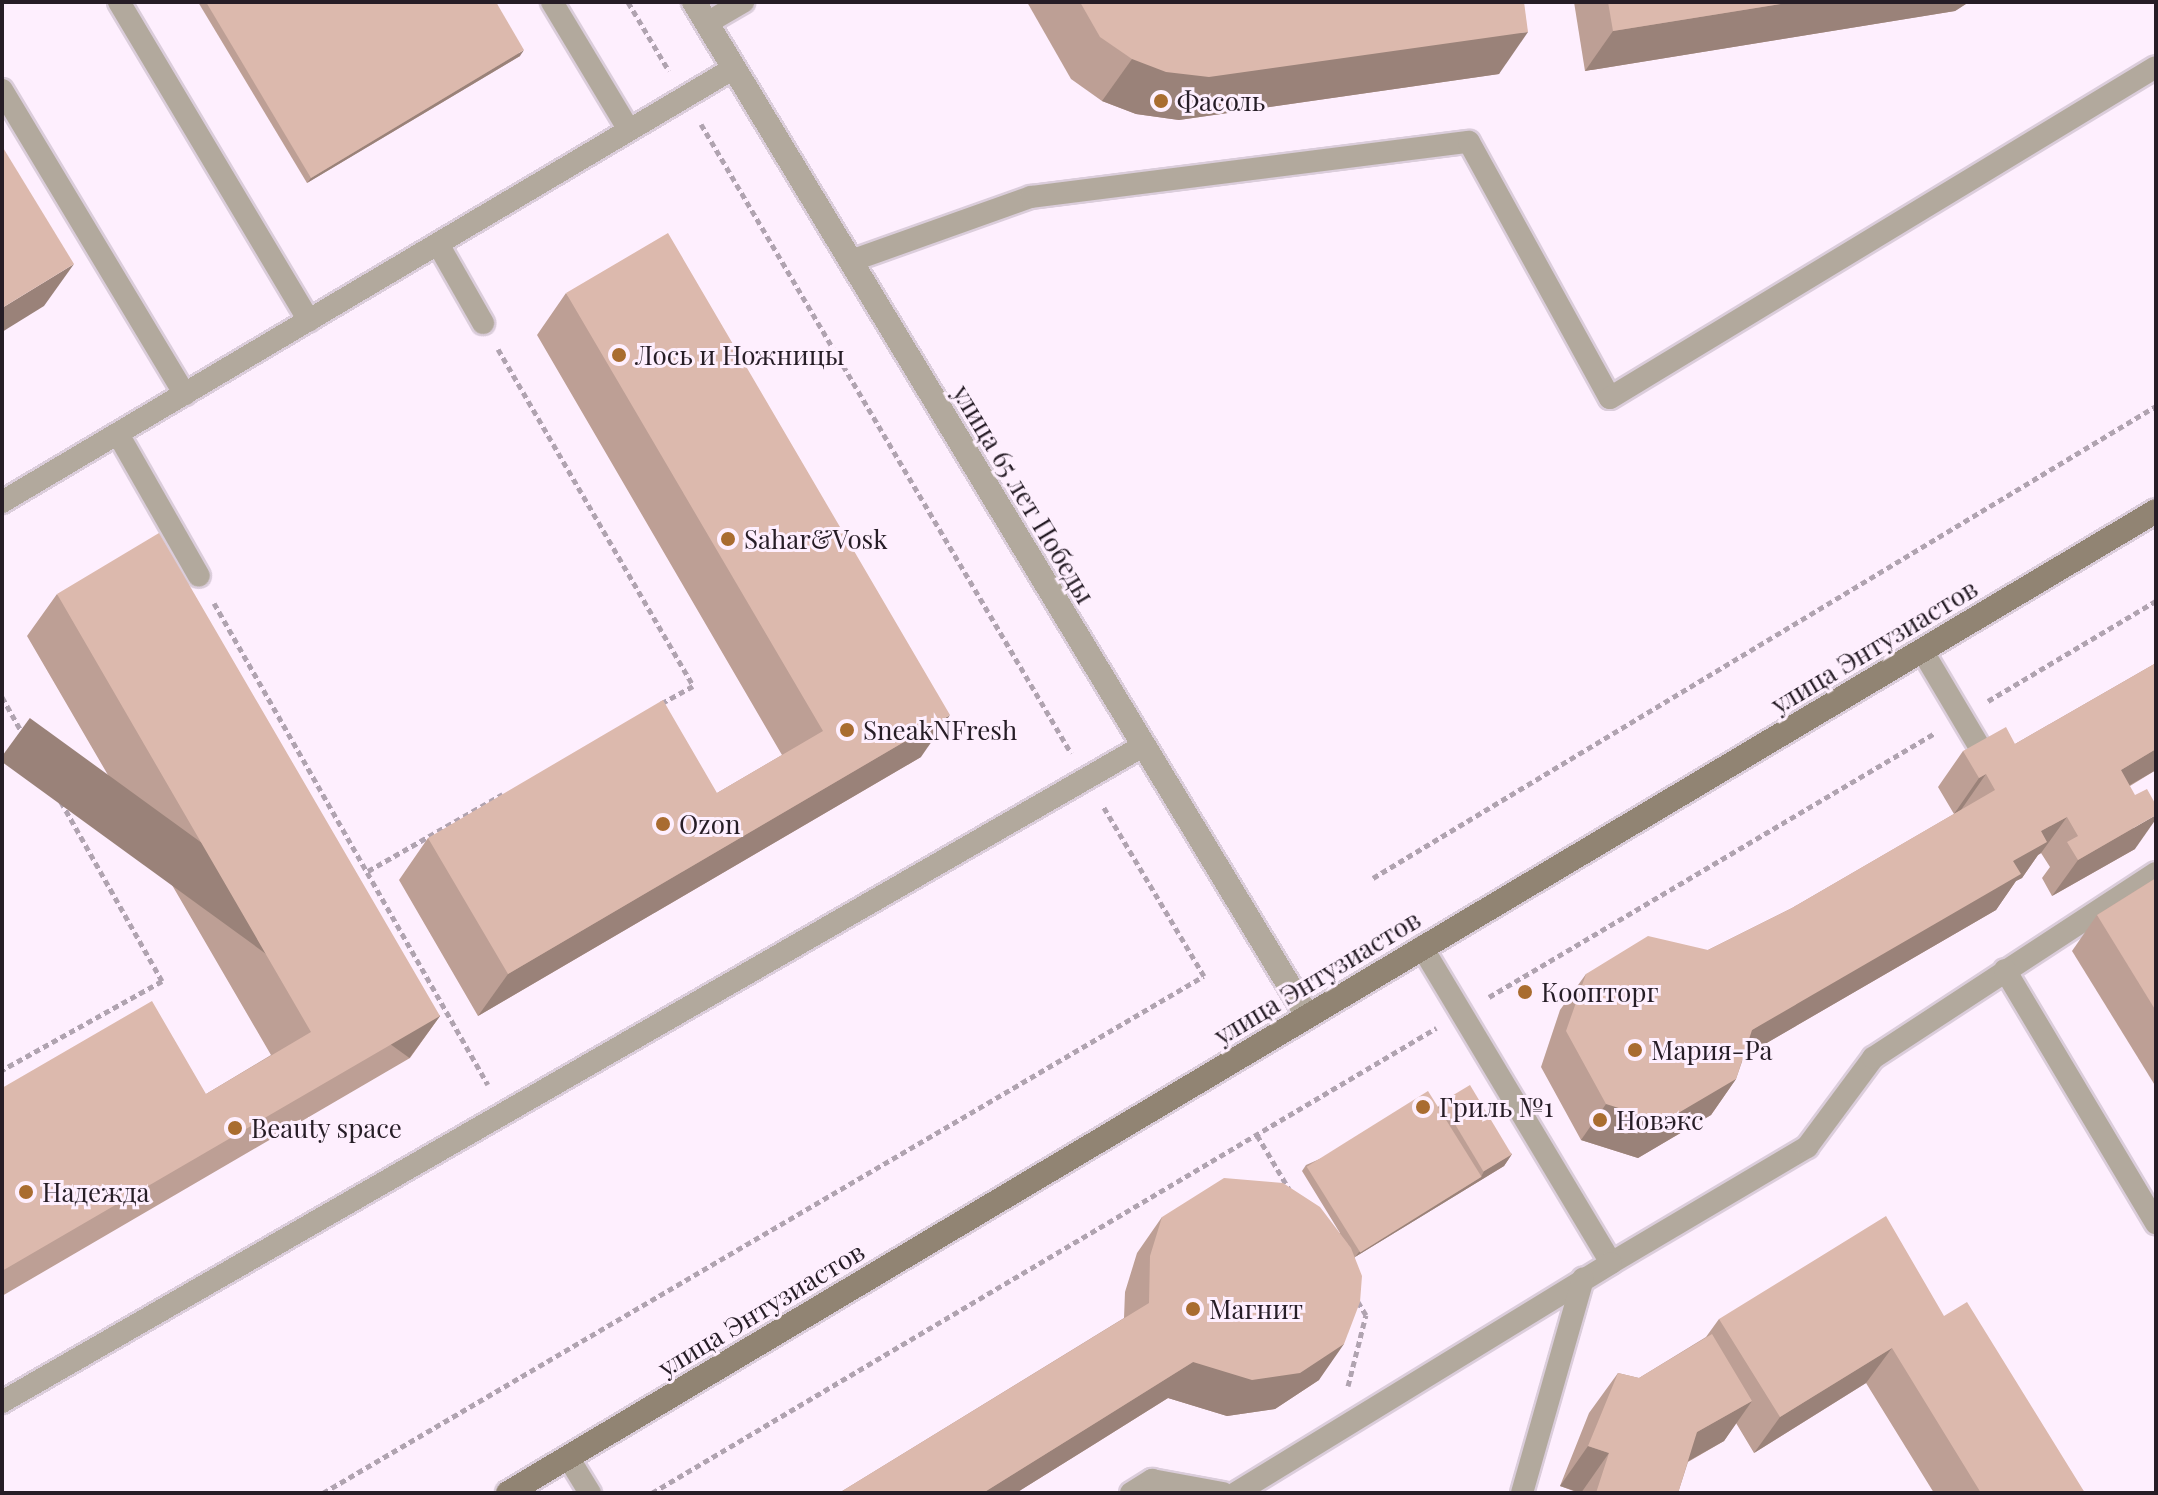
<!DOCTYPE html>
<html>
<head>
<meta charset="utf-8">
<style>
	body { margin:0 }
	#map { position:relative; width:2158px; height:1495px; overflow:hidden; background:#feeffe; font-family:"Playfair Display",serif }
	div>[style] { position:absolute }
	.path>* { height:5px; margin-top:-2.5px; transform-origin:0; background:repeating-linear-gradient(90deg,#b0a3b0 0 6px,transparent 0 10px) }
	.roads { filter:drop-shadow(2px 0 #dbcddb) drop-shadow(-2px 0 #dbcddb) drop-shadow(0 2px #dbcddb) drop-shadow(0 -2px #dbcddb) }
	.lane>* { height:22px; margin:-11px; padding:0 11px; transform-origin:11px; border-radius:11px; background:#b2a99d }
	.street>* { height:24px; margin:-12px; padding:0 12px; transform-origin:12px; border-radius:12px; background:#b2a99d }
	.secondary>* { height:24px; margin:-12px; padding:0 12px; transform-origin:12px; border-radius:12px; background:#918473 }
	.wall>* { inset:0; background:#bd9f95 }
	.shaded-wall>* { inset:0; background:#9a8279; transform-origin:0 0 }
	.building>* { inset:0; background:#dcb9ad; transform-origin:0 0 }
	.dots>* { width:22px; height:22px; translate:-50% -50%; box-sizing:border-box; border:4px solid #feeffe; border-radius:50% }
	span { translate:-50% -50%; white-space:nowrap; text-align:center; line-height:1.15; -webkit-text-stroke:6px #feeffe; paint-order:stroke }
	.poi-label { font-size:26px; color:#261d26 }
	.left { translate:0 -50%; text-align:left }
	.street-label { font-size:26px; color:#261d26 }
	.frame { position:absolute; inset:0; border:4px solid #261d26; pointer-events:none }
</style>
</head>
<body>
<div id="map">
	<div class="path">
		<div style="left:628px;top:2px;width:80px;rotate:59.3deg"></div>
		<div style="left:701px;top:124px;width:730px;rotate:59.53deg"></div>
		<div style="left:498px;top:349px;width:389px;rotate:59.9deg"></div>
		<div style="left:693px;top:686px;width:37px;rotate:151deg"></div>
		<div style="left:214px;top:603px;width:554px;rotate:60.38deg"></div>
		<div style="left:2px;top:697px;width:326px;rotate:60.6deg"></div>
		<div style="left:162px;top:981px;width:183px;rotate:150.9deg"></div>
		<div style="left:1988px;top:701px;width:196px;rotate:-30.8deg"></div>
		<div style="left:368px;top:871px;width:155px;rotate:-29.7deg"></div>
		<div style="left:1373px;top:878px;width:914px;rotate:-31.08deg"></div>
		<div style="left:1489px;top:997px;width:518px;rotate:-30.62deg"></div>
		<div style="left:1257px;top:1135px;width:63px;rotate:59.3deg"></div>
		<div style="left:1348px;top:1386px;width:73px;rotate:-75.8deg"></div>
		<div style="left:1366px;top:1315px;width:17px;rotate:-121deg"></div>
		<div style="left:323px;top:1493px;width:1021px;rotate:-30.41deg"></div>
		<div style="left:1204px;top:976px;width:198px;rotate:-120.7deg"></div>
		<div style="left:652px;top:1493px;width:912px;rotate:-30.67deg"></div>
	</div>
	<div class="roads">
		<div class="lane">
			<div style="left:119px;top:2px;width:371px;rotate:59.2deg"></div>
			<div style="left:552px;top:2px;width:149px;rotate:59deg"></div>
			<div style="left:707px;top:23px;width:42px;rotate:-30.3deg"></div>
			<div style="left:2px;top:90px;width:355px;rotate:59deg"></div>
			<div style="left:438px;top:244px;width:91px;rotate:60.3deg"></div>
			<div style="left:851px;top:261px;width:191px;rotate:-19.6deg"></div>
			<div style="left:1031px;top:197px;width:441px;rotate:-7.2deg"></div>
			<div style="left:1469px;top:142px;width:292px;rotate:61.2deg"></div>
			<div style="left:1610px;top:398px;width:638px;rotate:-31.23deg"></div>
			<div style="left:118px;top:434px;width:163px;rotate:60.3deg"></div>
			<div style="left:2px;top:502px;width:851px;rotate:-30.66deg"></div>
			<div style="left:1922px;top:650px;width:135px;rotate:59.3deg"></div>
			<div style="left:1422px;top:947px;width:368px;rotate:59.1deg"></div>
			<div style="left:1611px;top:1263px;width:228px;rotate:-30.6deg"></div>
			<div style="left:1807px;top:1147px;width:111px;rotate:-53.4deg"></div>
			<div style="left:1873px;top:1058px;width:338px;rotate:-33.2deg"></div>
			<div style="left:2005px;top:970px;width:295px;rotate:59.2deg"></div>
			<div style="left:2px;top:1402px;width:1316px;rotate:-29.9deg"></div>
			<div style="left:568px;top:1457px;width:42px;rotate:58.6deg"></div>
			<div style="left:1131px;top:1493px;width:25px;rotate:-32deg"></div>
			<div style="left:1152px;top:1480px;width:72px;rotate:10.4deg"></div>
			<div style="left:1236px;top:1493px;width:440px;rotate:-31.5deg"></div>
			<div style="left:1522px;top:1493px;width:223px;rotate:-74.1deg"></div>
		</div>
		<div class="street">
			<div style="left:694px;top:2px;width:1184px;rotate:58.82deg"></div>
		</div>
		<div class="secondary">
			<div style="left:508px;top:1493px;width:1918px;rotate:-30.79deg"></div>
		</div>
	</div>
	<div class="wall">
		<div style="clip-path:polygon(198px 2px,496px 2px,520px 56px,307px 183px)"></div>
		<div style="clip-path:polygon(1027px 2px,1524px 2px,1499px 74px,1179px 120px,1136px 114px,1102px 101px,1071px 79px)"></div>
		<div style="clip-path:polygon(1574px 2px,1969px 2px,1955px 11px,1585px 71px)"></div>
		<div style="clip-path:polygon(566px 293px,921px 757px,478px 1016px,399px 880px,428px 838px,717px 793px,782px 755px,537px 335px)"></div>
		<div style="clip-path:polygon(57px 594px,440px 1016px,410px 1058px,2px 1296px,2px 1088px,206px 1094px,271px 1055px,27px 636px)"></div>
		<div style="clip-path:polygon(2156px 663px,2156px 770px,2130px 786px,2135px 849px,2052px 896px,2042px 878px,2050px 867px,2041px 853px,2038px 855px,2022px 878px,2016px 881px,1996px 910px,1744px 1056px,1736px 1079px,1711px 1115px,1638px 1158px,1581px 1140px,1541px 1067px,1560px 1010px,1586px 974px,1708px 950px,1792px 908px,1954px 814px,1938px 787px,1963px 751px,2015px 744px)"></div>
		<div style="clip-path:polygon(2156px 878px,2156px 1087px,2072px 951px,2097px 915px)"></div>
		<div style="clip-path:polygon(1442px 1102px,1512px 1154px,1504px 1166px,1355px 1257px,1319px 1380px,1275px 1409px,1227px 1416px,1168px 1398px,1016px 1493px,839px 1493px,1124px 1318px,1125px 1292px,1137px 1253px,1162px 1217px,1340px 1233px,1302px 1171px,1306px 1165px,1438px 1107px)"></div>
		<div style="clip-path:polygon(1944px 1316px,2085px 1493px,1934px 1493px,1866px 1383px,1754px 1453px,1736px 1423px,1724px 1441px,1688px 1462px,1678px 1493px,1579px 1493px,1560px 1486px,1589px 1413px,1618px 1373px,1639px 1378px,1706px 1337px,1719px 1319px)"></div>
	</div>
	<div class="shaded-wall">
		<div style="clip-path:polygon(1793px 2px,1969px 2px,1955px 11px,1585px 71px,1613px 31px)"></div>
		<div style="clip-path:polygon(1528px 32px,1499px 74px,1179px 120px,1136px 114px,1102px 101px,1132px 59px)"></div>
		<div style="clip-path:polygon(524px 50px,520px 56px,307px 183px,311px 178px)"></div>
		<div style="clip-path:polygon(74px 264px,44px 306px,2px 332px,2px 308px)"></div>
		<div style="clip-path:polygon(950px 715px,921px 757px,478px 1016px,508px 974px)"></div>
		<div style="clip-path:polygon(2156px 749px,2156px 770px,2095px 805px,2121px 770px)"></div>
		<div style="clip-path:polygon(1986px 774px,1961px 810px,1954px 814px,1979px 778px)"></div>
		<div style="clip-path:polygon(2156px 815px,2156px 819px,2135px 849px,2052px 896px,2078px 860px)"></div>
		<div style="clip-path:polygon(2067px 817px,2041px 853px,2038px 855px,2022px 878px,2016px 881px,1996px 910px,1727px 1066px,1752px 1030px,2013px 861px,2041px 831px)"></div>
		<div style="left:440px;top:1016px;width:52px;height:507px;rotate:126deg"></div>
		<div style="clip-path:polygon(1736px 1079px,1711px 1115px,1638px 1158px,1581px 1140px,1606px 1104px)"></div>
		<div style="clip-path:polygon(1512px 1154px,1504px 1166px,1355px 1257px,1359px 1252px,1481px 1177px,1484px 1171px)"></div>
		<div style="clip-path:polygon(1344px 1344px,1319px 1380px,1275px 1409px,1227px 1416px,1168px 1398px,1016px 1493px,983px 1493px,1193px 1362px)"></div>
		<div style="clip-path:polygon(1892px 1348px,1866px 1383px,1754px 1453px,1780px 1417px)"></div>
		<div style="clip-path:polygon(1752px 1401px,1724px 1441px,1669px 1472px,1697px 1432px)"></div>
		<div style="clip-path:polygon(1588px 1446px,1609px 1453px,1581px 1493px,1560px 1486px)"></div>
	</div>
	<div class="building">
		<div style="clip-path:polygon(206px 2px,496px 2px,524px 50px,311px 178px)"></div>
		<div style="clip-path:polygon(1080px 2px,1524px 2px,1528px 32px,1209px 77px,1166px 72px,1132px 59px,1100px 37px)"></div>
		<div style="clip-path:polygon(1608px 2px,1793px 2px,1613px 31px)"></div>
		<div style="clip-path:polygon(2px 146px,74px 264px,2px 308px)"></div>
		<div style="clip-path:polygon(668px 233px,950px 715px,508px 974px,428px 838px,663px 700px,717px 793px,823px 731px,566px 293px)"></div>
		<div style="clip-path:polygon(159px 533px,440px 1016px,2px 1271px,2px 1088px,152px 1001px,206px 1094px,311px 1032px,57px 594px)"></div>
		<div style="clip-path:polygon(2156px 663px,2156px 749px,2121px 770px,2135px 795px,2147px 789px,2156px 805px,2156px 815px,2078px 860px,2067px 842px,2078px 836px,2067px 817px,2041px 831px,2047px 842px,2013px 861px,2021px 874px,1752px 1030px,1736px 1079px,1663px 1122px,1606px 1104px,1566px 1031px,1586px 974px,1648px 936px,1708px 950px,1792px 908px,1995px 790px,1986px 774px,1979px 778px,1963px 751px,2006px 727px,2015px 744px)"></div>
		<div style="clip-path:polygon(2156px 878px,2156px 1011px,2097px 915px)"></div>
		<div style="left:1470px;top:1085px;width:81px;height:33px;rotate:59deg"></div>
		<div style="left:1428px;top:1091px;width:101px;height:143px;rotate:58deg"></div>
		<div style="clip-path:polygon(1224px 1178px,1283px 1183px,1320px 1207px,1351px 1248px,1362px 1276px,1360px 1302px,1344px 1344px,1300px 1373px,1252px 1380px,1193px 1362px,983px 1493px,839px 1493px,1149px 1303px,1150px 1256px,1162px 1217px)"></div>
		<div style="clip-path:polygon(1886px 1216px,1944px 1316px,1967px 1302px,2085px 1493px,1981px 1493px,1892px 1348px,1780px 1417px,1719px 1319px)"></div>
		<div style="clip-path:polygon(1712px 1334px,1752px 1401px,1697px 1432px,1678px 1493px,1596px 1493px,1609px 1453px,1588px 1446px,1618px 1373px,1639px 1378px)"></div>
	</div>
	<div class="dots">
		<div style="left:1161px;top:101px;background:#a96c30"></div>
		<div style="left:619px;top:355px;background:#a96c30"></div>
		<div style="left:728px;top:539px;background:#a96c30"></div>
		<div style="left:847px;top:730px;background:#a96c30"></div>
		<div style="left:663px;top:824px;background:#a96c30"></div>
		<div style="left:1525px;top:992px;background:#a96c30"></div>
		<div style="left:1635px;top:1050px;background:#a96c30"></div>
		<div style="left:1423px;top:1107px;background:#a96c30"></div>
		<div style="left:1600px;top:1120px;background:#a96c30"></div>
		<div style="left:235px;top:1128px;background:#a96c30"></div>
		<div style="left:26px;top:1192px;background:#a96c30"></div>
		<div style="left:1193px;top:1309px;background:#a96c30"></div>
	</div>
	<div class="poi-label">
		<span class="left" style="left:1177px;top:101px">Фасоль</span>
		<span class="left" style="left:635px;top:355px">Лось и Ножницы</span>
		<span class="left" style="left:744px;top:539px">Sahar&amp;Vosk</span>
		<span class="left" style="left:863px;top:730px">SneakNFresh</span>
		<span class="left" style="left:679px;top:824px">Ozon</span>
		<span class="left" style="left:1541px;top:992px">Коопторг</span>
		<span class="left" style="left:1651px;top:1050px">Мария-Ра</span>
		<span class="left" style="left:1439px;top:1107px">Гриль №1</span>
		<span class="left" style="left:1616px;top:1120px">Новэкс</span>
		<span class="left" style="left:251px;top:1128px">Beauty space</span>
		<span class="left" style="left:42px;top:1192px">Надежда</span>
		<span class="left" style="left:1209px;top:1309px">Магнит</span>
	</div>
	<div class="street-label">
		<span style="left:1024px;top:494px;rotate:59deg">улица 65 лет Победы</span>
		<span style="left:1874px;top:646px;rotate:-31deg">улица Энтузиастов</span>
		<span style="left:1317px;top:977px;rotate:-31deg">улица Энтузиастов</span>
		<span style="left:761px;top:1309px;rotate:-31deg">улица Энтузиастов</span>
	</div>
	<div class="frame"></div>
</div>
</body>
</html>
